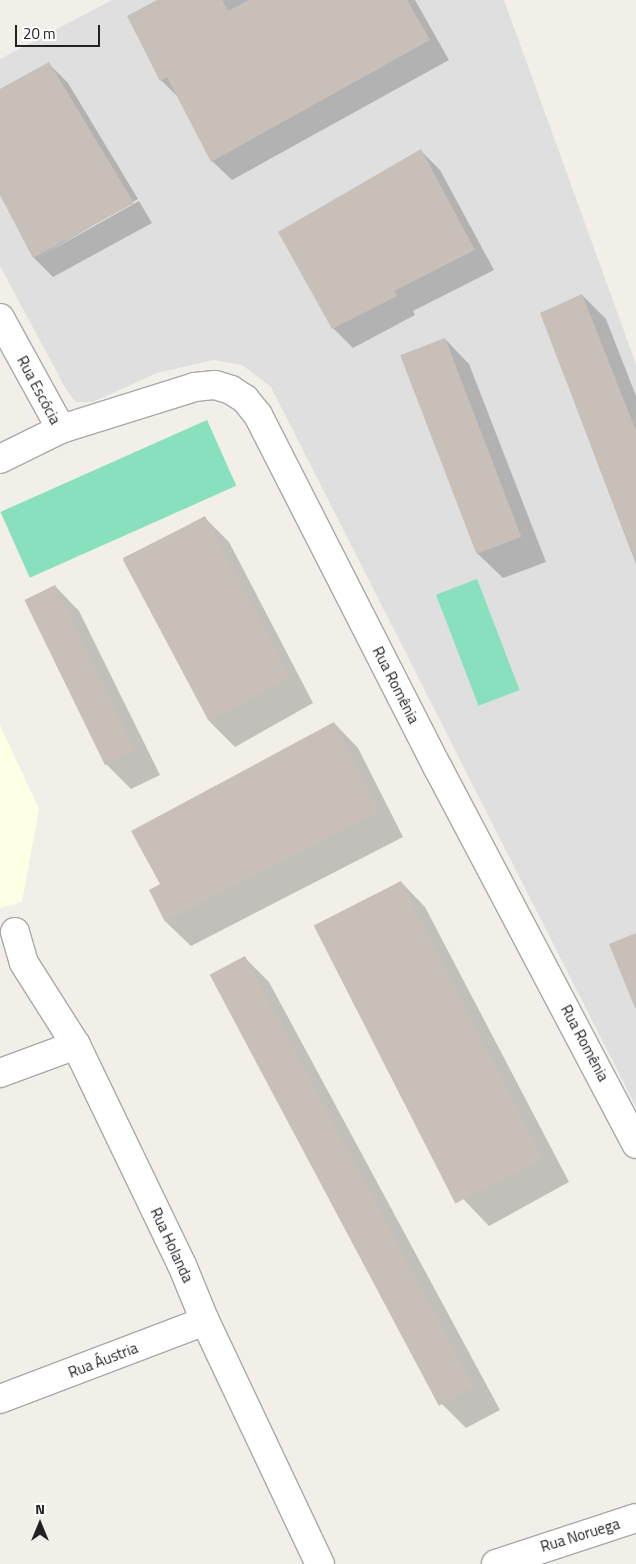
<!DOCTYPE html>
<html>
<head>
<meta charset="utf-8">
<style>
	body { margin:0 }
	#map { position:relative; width:636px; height:1564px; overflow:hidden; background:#f2efe9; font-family:"Titillium Web",sans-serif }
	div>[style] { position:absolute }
	.residential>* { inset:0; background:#e0dfdf }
	.education>* { inset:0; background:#ffffe5 }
	.pitch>* { inset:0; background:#88e0be; transform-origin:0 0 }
	.shadow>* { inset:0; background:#0003 }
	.building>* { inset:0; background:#c7bfb8; transform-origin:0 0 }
	.roads { filter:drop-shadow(1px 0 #a9a9a9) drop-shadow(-1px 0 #a9a9a9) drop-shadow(0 1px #a9a9a9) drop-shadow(0 -1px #a9a9a9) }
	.minor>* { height:28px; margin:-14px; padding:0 14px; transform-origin:14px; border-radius:14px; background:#fff }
	.tertiary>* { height:28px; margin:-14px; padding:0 14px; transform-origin:14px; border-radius:14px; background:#fff }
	span { translate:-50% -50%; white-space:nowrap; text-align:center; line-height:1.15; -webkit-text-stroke:4px #fff; paint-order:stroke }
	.street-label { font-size:15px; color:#222 }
	.north { position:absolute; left:15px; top:1499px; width:50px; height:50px; -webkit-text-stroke:4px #fff; paint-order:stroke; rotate:0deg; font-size:14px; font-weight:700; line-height:20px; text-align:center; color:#222 }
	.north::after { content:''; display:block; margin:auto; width:18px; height:22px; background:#222; clip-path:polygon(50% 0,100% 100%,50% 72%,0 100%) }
	.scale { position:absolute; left:15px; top:25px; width:85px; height:22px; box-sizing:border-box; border:2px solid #222; border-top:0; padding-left:6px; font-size:15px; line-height:18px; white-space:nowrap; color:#222; -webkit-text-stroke:4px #fff; paint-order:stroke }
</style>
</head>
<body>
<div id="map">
	<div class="residential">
		<div style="clip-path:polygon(112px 0,504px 0,636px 364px,636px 1107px,271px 387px,242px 365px,213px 360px,157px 373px,93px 402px,76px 402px,67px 391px,0 266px,0 59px)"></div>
	</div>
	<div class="education">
		<div style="clip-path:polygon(0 725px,39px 809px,22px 902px,0 908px)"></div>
	</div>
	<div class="pitch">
		<div style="left:207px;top:420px;width:72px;height:226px;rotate:66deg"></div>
		<div style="left:477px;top:579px;width:119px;height:44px;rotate:69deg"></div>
	</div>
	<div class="shadow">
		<div style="clip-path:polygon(159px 0,415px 0,449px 60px,232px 180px,212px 161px,179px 98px,161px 80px)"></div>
		<div style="clip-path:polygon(49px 64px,68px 83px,138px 199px,39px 257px,139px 201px,152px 223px,53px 277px,34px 258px,0 194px,0 91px)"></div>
		<div style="clip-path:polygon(421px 151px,440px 170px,494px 270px,413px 311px,415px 315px,353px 348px,333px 328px)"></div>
		<div style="clip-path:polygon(582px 295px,606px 319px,636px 396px,636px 564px,541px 314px)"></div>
		<div style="clip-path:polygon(445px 339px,469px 364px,546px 562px,503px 578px,478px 554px)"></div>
		<div style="clip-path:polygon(204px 517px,229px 542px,313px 703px,235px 747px,211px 723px,123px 558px)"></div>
		<div style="clip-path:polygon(55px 586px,79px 611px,160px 775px,131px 789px,107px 765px)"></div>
		<div style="clip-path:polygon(334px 723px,358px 748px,403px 837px,191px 946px,166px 922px,150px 890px,161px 885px)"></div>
		<div style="clip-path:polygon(401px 882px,425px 907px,569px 1182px,489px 1226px,465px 1201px,317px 927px)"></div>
		<div style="clip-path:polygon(245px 958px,269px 982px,500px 1410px,466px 1428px,442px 1404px)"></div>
	</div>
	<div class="building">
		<div style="clip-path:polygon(157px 0,222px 0,228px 11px,249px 0,407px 0,430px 40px,211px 162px,167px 77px,160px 81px,127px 16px)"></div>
		<div style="clip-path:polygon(49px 62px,134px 203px,33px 258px,0 195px,0 89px)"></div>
		<div style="clip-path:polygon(421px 149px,475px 250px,394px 291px,397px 296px,332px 329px,278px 232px)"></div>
		<div style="clip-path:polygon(582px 294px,636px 431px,636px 562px,540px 313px)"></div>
		<div style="left:445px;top:338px;width:213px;height:48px;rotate:69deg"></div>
		<div style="left:205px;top:516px;width:183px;height:93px;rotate:62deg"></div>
		<div style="left:55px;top:585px;width:184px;height:34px;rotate:64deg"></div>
		<div style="clip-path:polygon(334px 722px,379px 812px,165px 922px,149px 890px,160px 884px,131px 831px)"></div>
		<div style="left:401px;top:881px;width:312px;height:98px;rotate:63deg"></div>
		<div style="clip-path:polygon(636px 933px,636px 1008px,635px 1008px,609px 944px)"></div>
		<div style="left:245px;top:956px;width:488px;height:40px;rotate:62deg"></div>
	</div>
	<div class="roads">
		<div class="minor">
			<div style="left:61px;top:429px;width:140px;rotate:-17.4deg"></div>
			<div style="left:195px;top:387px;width:20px;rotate:-6deg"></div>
			<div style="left:215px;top:385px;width:17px;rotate:17deg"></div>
			<div style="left:231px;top:390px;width:17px;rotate:33deg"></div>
			<div style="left:245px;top:399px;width:21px;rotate:51deg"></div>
			<div style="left:258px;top:415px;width:396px;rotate:63deg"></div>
			<div style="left:438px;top:768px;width:425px;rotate:62.2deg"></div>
			<div style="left:15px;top:932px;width:32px;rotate:74deg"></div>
			<div style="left:24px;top:963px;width:97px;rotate:57.6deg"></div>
			<div style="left:76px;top:1045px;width:244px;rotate:64.3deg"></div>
			<div style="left:182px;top:1265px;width:61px;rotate:67.7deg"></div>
			<div style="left:205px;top:1321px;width:269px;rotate:64.7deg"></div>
			<div style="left:0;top:1073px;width:81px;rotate:-20.2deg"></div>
			<div style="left:0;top:1399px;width:219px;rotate:-20.8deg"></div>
			<div style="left:496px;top:1564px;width:147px;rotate:-18.2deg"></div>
		</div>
		<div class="tertiary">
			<div style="left:0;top:318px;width:127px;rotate:61.2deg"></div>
			<div style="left:61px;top:429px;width:68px;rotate:153.8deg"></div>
		</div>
	</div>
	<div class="street-label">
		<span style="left:39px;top:390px;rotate:62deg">Rua Escócia</span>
		<span style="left:396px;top:685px;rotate:63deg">Rua Romênia</span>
		<span style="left:585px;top:1043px;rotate:62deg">Rua Romênia</span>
		<span style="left:172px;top:1245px;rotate:65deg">Rua Holanda</span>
		<span style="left:103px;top:1360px;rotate:-21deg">Rua Áustria</span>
		<span style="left:580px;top:1535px;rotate:-17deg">Rua Noruega</span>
	</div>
	<div class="north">N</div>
	<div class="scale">20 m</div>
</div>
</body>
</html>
